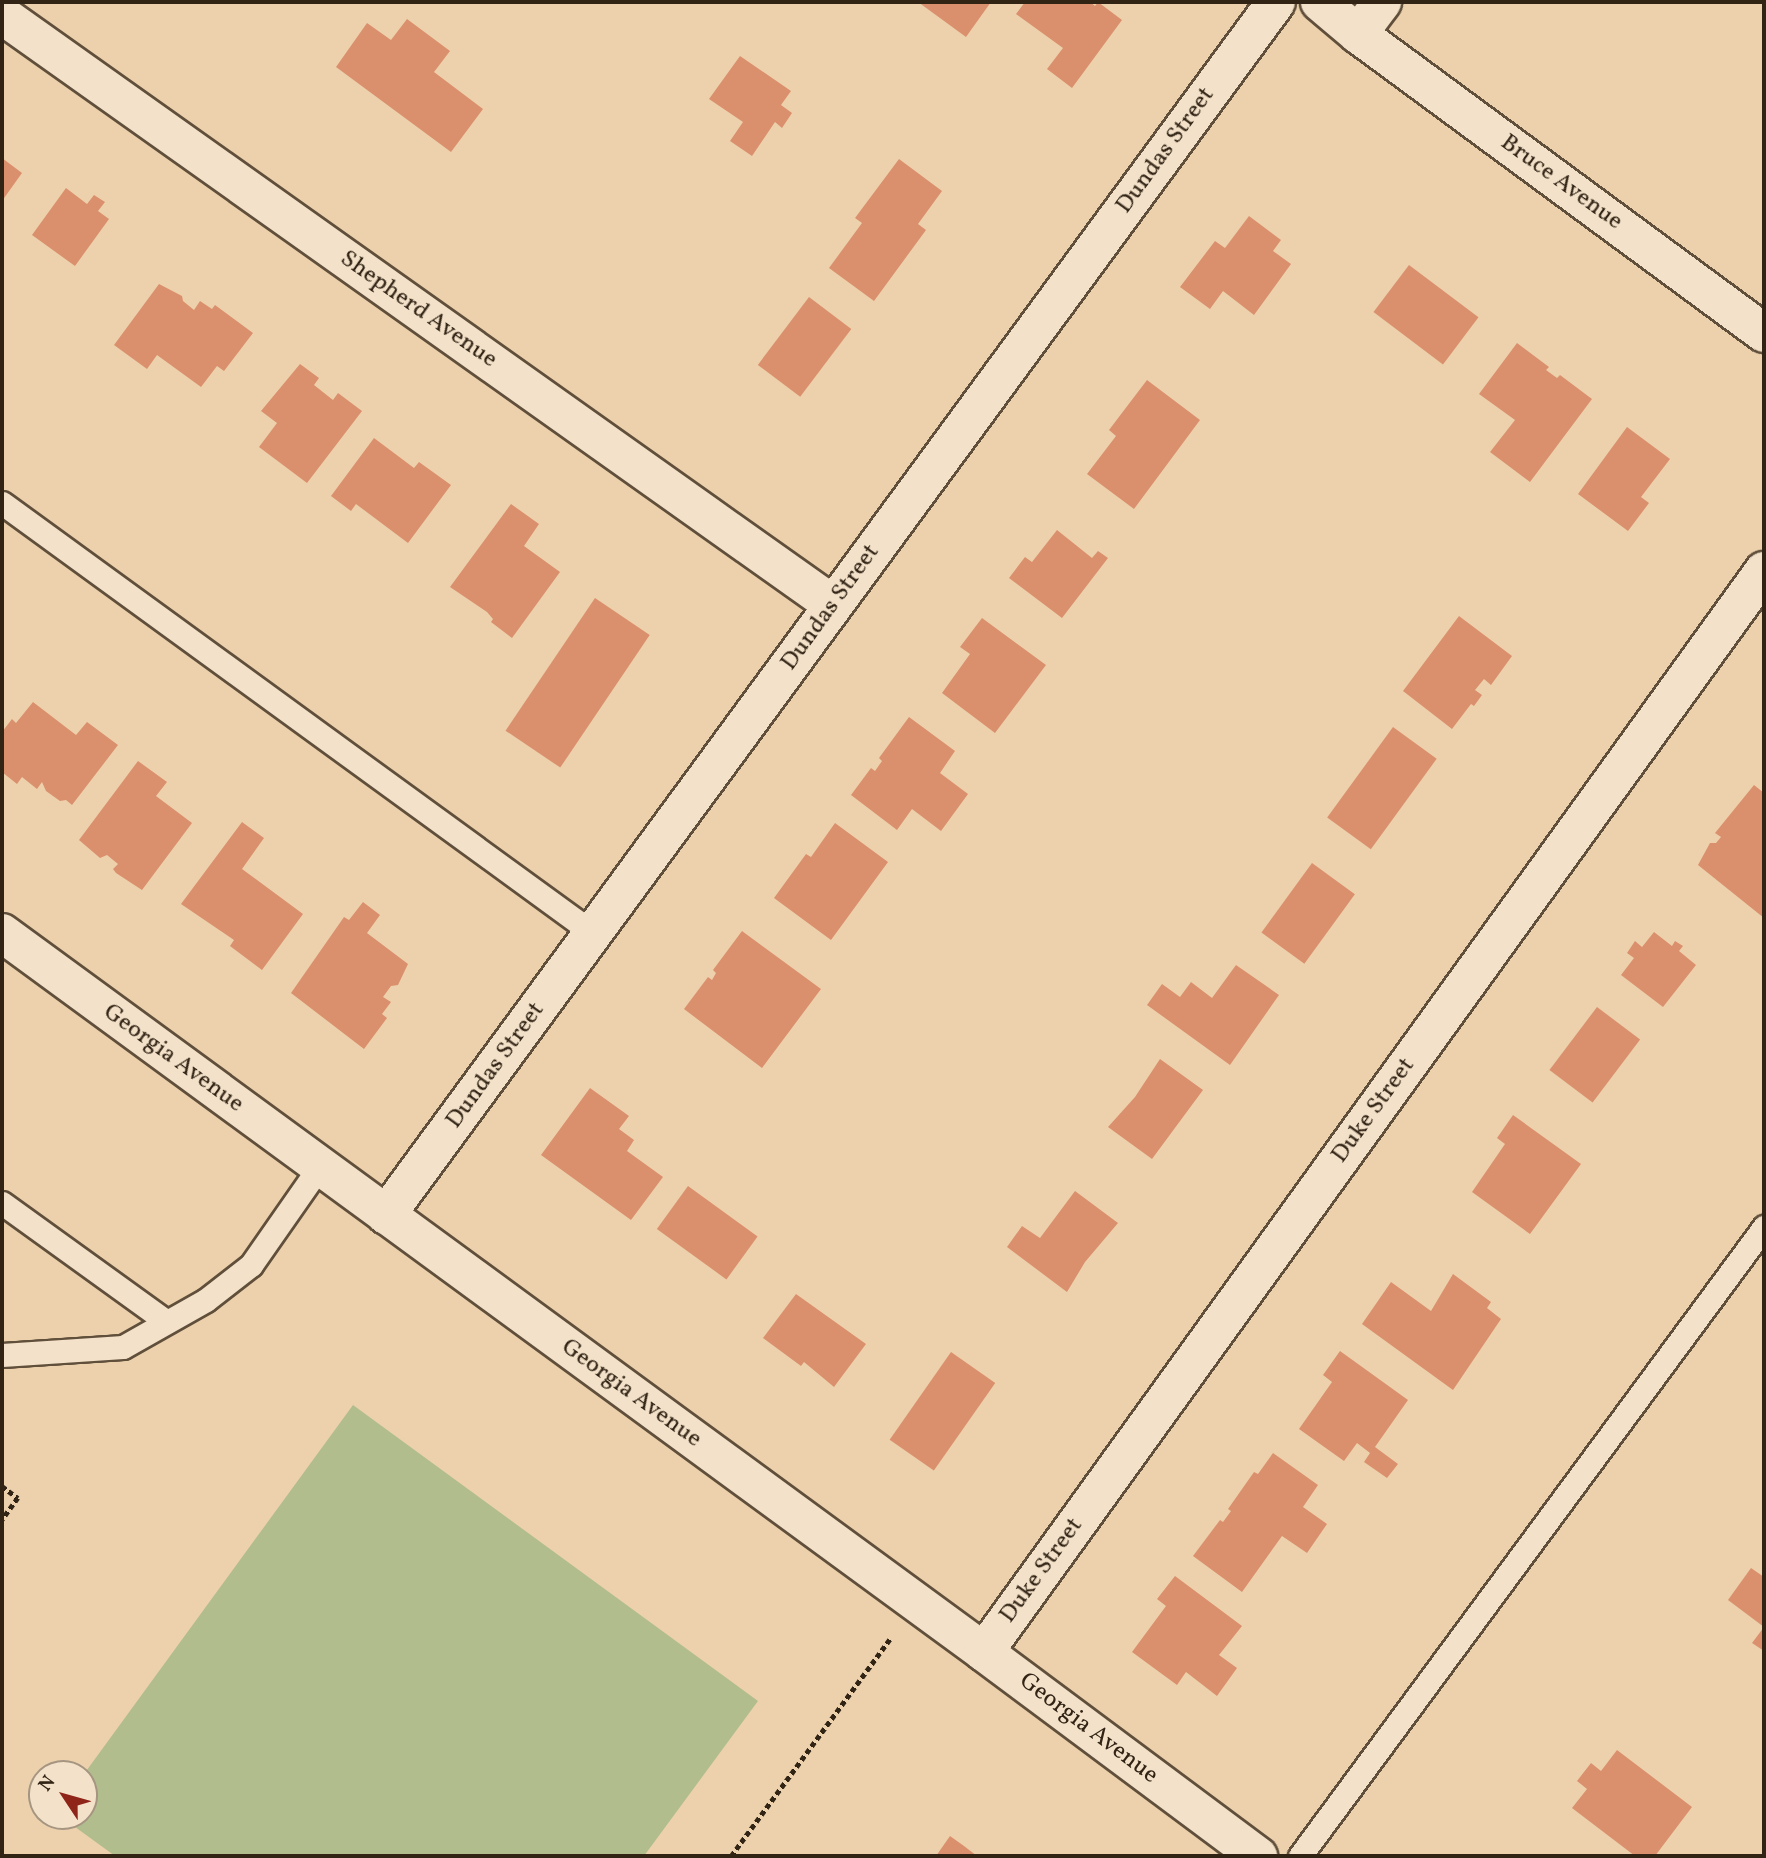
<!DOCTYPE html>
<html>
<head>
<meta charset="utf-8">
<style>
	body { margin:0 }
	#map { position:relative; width:1766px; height:1858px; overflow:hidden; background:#ecd1ac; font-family:Vollkorn,serif }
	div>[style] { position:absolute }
	.green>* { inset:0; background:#b2bd8e }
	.building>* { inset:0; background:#db906d; transform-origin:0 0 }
	.path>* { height:4.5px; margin-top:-2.25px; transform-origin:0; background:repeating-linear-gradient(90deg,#312415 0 5px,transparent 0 8.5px) }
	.roads { filter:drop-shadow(2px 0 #604f3b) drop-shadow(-2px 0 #604f3b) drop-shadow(0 2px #604f3b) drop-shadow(0 -2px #604f3b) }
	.service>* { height:23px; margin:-11.5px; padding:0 11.5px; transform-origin:11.5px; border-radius:11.5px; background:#f3e1c9 }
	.minor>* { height:38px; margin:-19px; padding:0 19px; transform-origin:19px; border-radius:19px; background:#f3e1c9 }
	.tertiary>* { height:38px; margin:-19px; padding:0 19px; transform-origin:19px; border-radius:19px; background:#f3e1c9 }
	span { translate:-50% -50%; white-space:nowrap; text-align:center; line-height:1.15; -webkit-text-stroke:5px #f3e1c9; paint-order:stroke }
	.street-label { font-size:24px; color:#312415 }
	.frame { position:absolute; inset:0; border:4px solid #312415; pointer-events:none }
	.north { position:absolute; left:28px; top:1760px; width:70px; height:70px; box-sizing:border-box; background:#f3e1c9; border:2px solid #a59581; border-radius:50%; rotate:306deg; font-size:19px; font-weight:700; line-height:28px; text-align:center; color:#312415 }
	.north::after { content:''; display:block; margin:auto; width:24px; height:32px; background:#8f2418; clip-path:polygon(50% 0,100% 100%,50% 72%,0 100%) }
</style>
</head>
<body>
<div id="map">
	<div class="green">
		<div style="clip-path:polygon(353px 1405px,758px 1701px,644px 1856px,115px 1856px,60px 1816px,84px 1816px,84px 1774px)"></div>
	</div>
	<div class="building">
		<div style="clip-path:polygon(918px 2px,991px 2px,966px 37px)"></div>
		<div style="clip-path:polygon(1025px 2px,1090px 2px,1095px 6px,1098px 2px,1122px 20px,1072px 88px,1047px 69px,1063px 48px,1016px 14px)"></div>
		<div style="clip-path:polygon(407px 19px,450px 51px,434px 72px,483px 109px,451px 152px,336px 67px,367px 23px,391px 40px)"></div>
		<div style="clip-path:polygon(740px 56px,791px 91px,781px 105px,792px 113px,782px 128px,775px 122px,752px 156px,730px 141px,743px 122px,709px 99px)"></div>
		<div style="clip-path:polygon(2px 158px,22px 173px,2px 201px)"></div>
		<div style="clip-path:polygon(899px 159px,942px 191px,918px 224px,926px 230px,874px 301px,829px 268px,862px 223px,855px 218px)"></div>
		<div style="clip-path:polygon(66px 188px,87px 204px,94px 195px,105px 202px,98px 211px,109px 219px,75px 266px,32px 235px)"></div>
		<div style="clip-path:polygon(1249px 216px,1281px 240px,1273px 251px,1291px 264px,1254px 315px,1223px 291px,1210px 309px,1180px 287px,1215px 241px,1225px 248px)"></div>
		<div style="left:1409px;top:265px;width:87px;height:59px;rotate:37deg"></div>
		<div style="clip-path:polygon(159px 284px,182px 296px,183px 301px,194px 310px,200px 301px,212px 309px,215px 305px,253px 333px,224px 371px,217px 366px,201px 387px,157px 355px,147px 369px,114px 345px)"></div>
		<div style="left:809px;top:297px;width:53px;height:85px;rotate:37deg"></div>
		<div style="clip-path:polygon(1517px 343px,1549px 367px,1546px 370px,1557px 378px,1560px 375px,1592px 399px,1530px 482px,1490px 452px,1515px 420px,1479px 394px)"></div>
		<div style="clip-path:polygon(300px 364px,319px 378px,314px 385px,333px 400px,338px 393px,362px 411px,307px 483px,259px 447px,277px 423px,261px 411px)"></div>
		<div style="clip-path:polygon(1147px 380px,1200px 420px,1134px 509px,1087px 474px,1116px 436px,1109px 430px)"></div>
		<div style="clip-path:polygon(1627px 427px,1670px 459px,1641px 497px,1649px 503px,1628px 531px,1578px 494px)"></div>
		<div style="clip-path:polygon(374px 438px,414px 468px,419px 462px,451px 485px,408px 543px,356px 504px,351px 511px,331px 496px)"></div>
		<div style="clip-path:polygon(511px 504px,539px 524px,524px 546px,560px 572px,512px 638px,491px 622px,493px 619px,487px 612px,450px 587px)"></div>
		<div style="clip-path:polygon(1057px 530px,1092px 558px,1098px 551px,1108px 558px,1062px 618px,1009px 578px,1025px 557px,1032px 562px)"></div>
		<div style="left:595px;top:598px;width:66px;height:160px;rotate:34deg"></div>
		<div style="clip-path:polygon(1459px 616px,1512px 656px,1491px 685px,1484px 679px,1475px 690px,1482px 695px,1474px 706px,1471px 704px,1452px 729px,1403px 691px)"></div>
		<div style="clip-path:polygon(982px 618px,1046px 665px,995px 733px,942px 693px,970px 654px,960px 647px)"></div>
		<div style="clip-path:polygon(33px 702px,76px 735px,87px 722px,118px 745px,72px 805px,66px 800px,60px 801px,46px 791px,42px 782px,37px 789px,22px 777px,17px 784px,2px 772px,2px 732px,12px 719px,16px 723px)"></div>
		<div style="clip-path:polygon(909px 717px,955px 751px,940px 773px,968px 794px,941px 831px,912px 809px,897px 830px,851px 795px,871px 768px,875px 771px,882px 761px,879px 758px)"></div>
		<div style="left:1393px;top:727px;width:54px;height:112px;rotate:36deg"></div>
		<div style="clip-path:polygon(138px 761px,167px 782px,156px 796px,192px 823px,142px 890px,116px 873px,113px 869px,118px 864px,107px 855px,100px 858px,79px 840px)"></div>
		<div style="clip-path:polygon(1754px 785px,1764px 793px,1764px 918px,1698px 865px,1710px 843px,1716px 843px,1721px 837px,1715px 833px)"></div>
		<div style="clip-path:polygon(242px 822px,264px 838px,242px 869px,303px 914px,262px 970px,230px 946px,234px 940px,181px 904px)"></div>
		<div style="clip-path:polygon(835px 823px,888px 862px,831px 940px,774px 898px,806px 854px,811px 857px)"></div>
		<div style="left:1312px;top:863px;width:53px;height:86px;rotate:36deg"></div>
		<div style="clip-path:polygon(363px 902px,380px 915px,367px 933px,408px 964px,398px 985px,391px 986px,383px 997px,391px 1002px,382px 1014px,387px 1018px,364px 1049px,291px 993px,344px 917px,349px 920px)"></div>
		<div style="clip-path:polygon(742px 931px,821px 989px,762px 1068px,684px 1009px,708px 977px,712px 980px,716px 973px,713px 970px)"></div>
		<div style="clip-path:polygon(1654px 932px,1672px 946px,1675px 941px,1683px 946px,1679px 951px,1696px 965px,1663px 1007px,1621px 975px,1634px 958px,1627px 953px,1635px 941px,1642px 947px)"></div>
		<div style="clip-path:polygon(1236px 965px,1279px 995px,1230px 1065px,1147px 1005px,1162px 984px,1180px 997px,1191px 982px,1212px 998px)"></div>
		<div style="left:1597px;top:1007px;width:54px;height:79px;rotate:37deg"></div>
		<div style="clip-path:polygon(1160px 1059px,1203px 1090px,1152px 1159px,1108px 1127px,1135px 1097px)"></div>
		<div style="clip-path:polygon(590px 1088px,629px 1116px,619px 1129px,634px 1140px,627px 1151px,663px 1177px,631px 1220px,541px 1155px)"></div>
		<div style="clip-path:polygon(1513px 1115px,1581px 1164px,1530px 1234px,1472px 1192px,1505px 1144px,1497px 1138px)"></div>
		<div style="left:688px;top:1186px;width:86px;height:53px;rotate:36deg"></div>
		<div style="clip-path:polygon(1075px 1191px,1118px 1223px,1085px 1262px,1067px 1292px,1007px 1247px,1022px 1226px,1040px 1238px)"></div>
		<div style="clip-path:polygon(1453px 1274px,1491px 1302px,1487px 1308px,1501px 1319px,1453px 1390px,1362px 1324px,1391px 1282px,1431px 1311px)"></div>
		<div style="clip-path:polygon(796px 1294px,866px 1344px,834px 1387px,804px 1362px,801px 1366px,763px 1338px)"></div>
		<div style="clip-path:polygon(1340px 1351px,1408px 1400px,1375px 1447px,1398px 1464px,1387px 1478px,1364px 1462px,1370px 1453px,1357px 1443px,1344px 1461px,1299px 1429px,1332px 1382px,1323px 1375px)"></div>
		<div style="left:951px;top:1352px;width:54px;height:107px;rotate:35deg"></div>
		<div style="clip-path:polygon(1273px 1453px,1318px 1485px,1303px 1507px,1327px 1524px,1307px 1553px,1282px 1536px,1242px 1592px,1193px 1556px,1220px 1520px,1223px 1522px,1231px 1511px,1228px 1509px,1254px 1472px,1258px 1474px)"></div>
		<div style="clip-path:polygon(1751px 1568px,1764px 1577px,1764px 1651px,1752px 1643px,1764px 1627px,1728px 1600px)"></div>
		<div style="clip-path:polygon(1175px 1576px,1242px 1626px,1219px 1655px,1237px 1668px,1217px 1696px,1186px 1672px,1177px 1685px,1132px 1652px,1166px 1606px,1157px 1599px)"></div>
		<div style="clip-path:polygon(1617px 1750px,1692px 1807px,1655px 1856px,1635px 1856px,1572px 1808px,1587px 1789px,1577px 1781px,1591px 1763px,1601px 1771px)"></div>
		<div style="clip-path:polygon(950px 1836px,964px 1846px,977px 1856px,936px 1856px)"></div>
	</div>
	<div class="path">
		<div style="left:2px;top:1486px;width:20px;rotate:37deg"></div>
		<div style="left:18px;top:1498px;width:27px;rotate:126deg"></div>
		<div style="left:731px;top:1856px;width:271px;rotate:-53.8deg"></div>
	</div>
	<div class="roads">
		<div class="service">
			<div style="left:2px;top:503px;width:731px;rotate:36.04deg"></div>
			<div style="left:2px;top:1203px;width:203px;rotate:35.8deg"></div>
			<div style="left:2px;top:1355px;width:121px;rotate:-3.8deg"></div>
			<div style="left:123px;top:1347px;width:95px;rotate:-29.5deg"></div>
			<div style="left:206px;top:1300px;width:57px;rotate:-37.9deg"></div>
			<div style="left:251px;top:1265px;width:121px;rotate:-55.1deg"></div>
			<div style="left:1300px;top:1856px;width:782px;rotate:-53.58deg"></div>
		</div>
		<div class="minor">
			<div style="left:2px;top:15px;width:1019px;rotate:35.37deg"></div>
			<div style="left:1358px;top:34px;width:40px;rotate:-53deg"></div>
			<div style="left:2px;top:933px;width:1217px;rotate:36.21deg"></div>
			<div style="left:984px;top:1652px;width:342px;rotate:36.7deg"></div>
			<div style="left:386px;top:1215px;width:1504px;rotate:-53.73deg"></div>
			<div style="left:984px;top:1652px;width:1333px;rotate:-54.19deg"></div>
		</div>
		<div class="tertiary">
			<div style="left:1320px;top:2px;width:50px;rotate:40.1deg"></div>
			<div style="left:1358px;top:34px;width:504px;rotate:36.37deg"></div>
		</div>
	</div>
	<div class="street-label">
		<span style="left:1166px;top:151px;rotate:-54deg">Dundas Street</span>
		<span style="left:1561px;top:183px;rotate:36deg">Bruce Avenue</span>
		<span style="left:418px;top:310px;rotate:35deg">Shepherd Avenue</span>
		<span style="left:831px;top:608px;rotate:-54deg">Dundas Street</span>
		<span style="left:173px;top:1059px;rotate:36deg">Georgia Avenue</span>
		<span style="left:496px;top:1066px;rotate:-54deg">Dundas Street</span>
		<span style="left:1374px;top:1111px;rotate:-54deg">Duke Street</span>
		<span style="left:631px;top:1394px;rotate:36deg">Georgia Avenue</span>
		<span style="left:1042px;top:1571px;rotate:-54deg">Duke Street</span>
		<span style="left:1088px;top:1729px;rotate:37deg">Georgia Avenue</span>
	</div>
	<div class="frame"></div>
	<div class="north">N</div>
</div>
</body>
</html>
